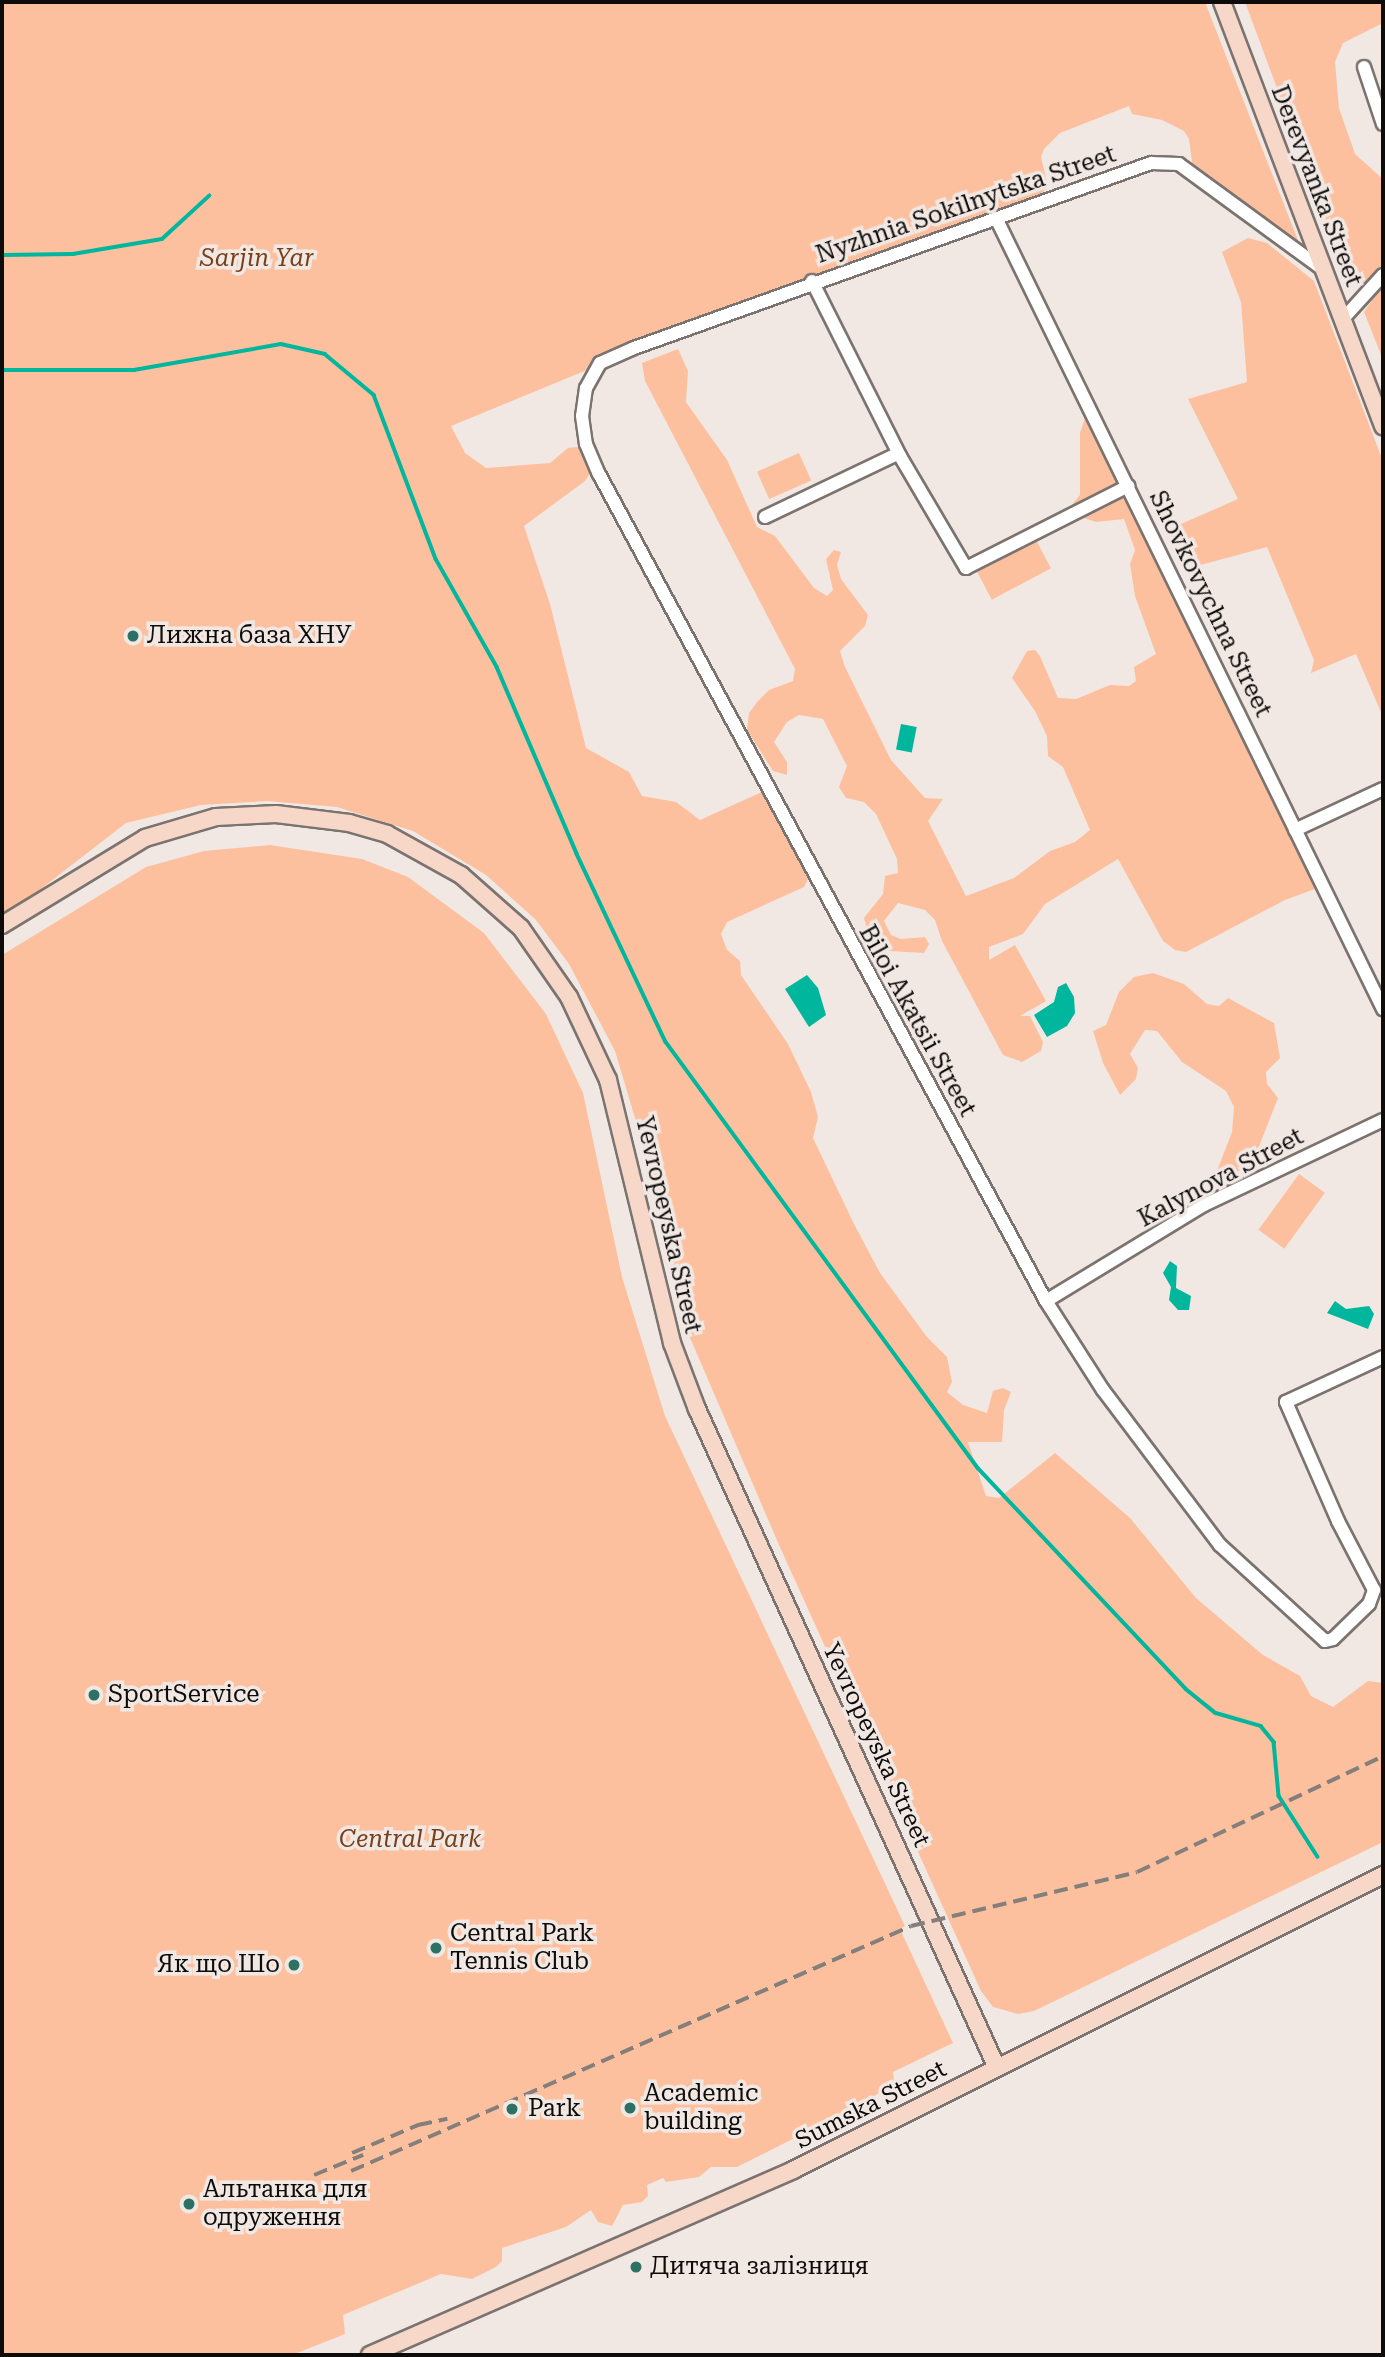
<!DOCTYPE html>
<html>
<head>
<meta charset="utf-8">
<style>
	body { margin:0 }
	#map { position:relative; width:1385px; height:2357px; overflow:hidden; background:#f1e8e4; font-family:"Roboto Serif",serif }
	div>[style] { position:absolute }
	.green>* { inset:0; background:#fdc09e; transform-origin:0 0 }
	.water>* { inset:0; background:#00b69d; transform-origin:0 0 }
	.stream>* { height:3.5px; margin:-1.75px; padding:0 1.75px; transform-origin:1.75px; border-radius:1.75px; background:#00b69d }
	.roads { filter:drop-shadow(2px 0 #7b736f) drop-shadow(-2px 0 #7b736f) drop-shadow(0 2px #7b736f) drop-shadow(0 -2px #7b736f) }
	.minor>* { height:12px; margin:-6px; padding:0 6px; transform-origin:6px; border-radius:6px; background:#fff }
	.major>* { height:16px; margin:-8px; padding:0 8px; transform-origin:8px; border-radius:8px; background:#f7d7c7 }
	.rail>* { height:3.5px; margin-top:-1.75px; transform-origin:0; background:repeating-linear-gradient(90deg,#857f7c 0 14px,transparent 0 21px) }
	.dots>* { width:19px; height:19px; translate:-50% -50%; box-sizing:border-box; border:4px solid #f1e8e4; border-radius:50% }
	span { translate:-50% -50%; white-space:nowrap; text-align:center; line-height:1.15; -webkit-text-stroke:7px #f1e8e4; paint-order:stroke }
	.street-label { font-size:24px; color:#0e0c0a }
	.park-label { font-size:24px; color:#793f1b; font-style:italic }
	.poi-label { font-size:24px; color:#0e0c0a }
	.left { translate:0 -50%; text-align:left }
	.right { translate:-100% -50%; text-align:right }
	.frame { position:absolute; inset:0; border:4px solid #0e0c0a; pointer-events:none }
</style>
</head>
<body>
<div id="map">
	<div class="green">
		<div style="clip-path:polygon(2px 2px,1205px 2px,1301px 248px,1193px 169px,1189px 139px,1184px 131px,1162px 120px,1132px 114px,1129px 106px,1060px 133px,1044px 149px,1041px 157px,1048px 186px,1040px 196px,857px 259px,451px 426px,465px 453px,486px 468px,550px 463px,568px 448px,577px 447px,590px 459px,591px 472px,585px 481px,524px 526px,550px 604px,586px 748px,629px 772px,642px 796px,676px 802px,700px 820px,764px 791px,808px 879px,804px 887px,727px 922px,721px 934px,727px 950px,740px 961px,741px 975px,788px 1044px,811px 1092px,818px 1117px,813px 1138px,854px 1224px,880px 1273px,927px 1337px,947px 1357px,952px 1382px,947px 1392px,963px 1405px,987px 1413px,993px 1391px,1003px 1388px,1011px 1392px,1004px 1410px,1002px 1442px,968px 1442px,986px 1496px,999px 1498px,1055px 1453px,1130px 1518px,1196px 1598px,1263px 1655px,1300px 1676px,1311px 1696px,1333px 1707px,1368px 1681px,1383px 1683px,1383px 1842px,1034px 2011px,1018px 2014px,993px 2007px,981px 1991px,779px 1545px,682px 1319px,649px 1165px,615px 1051px,569px 964px,536px 920px,486px 875px,413px 831px,337px 807px,267px 801px,201px 805px,126px 823px,2px 919px)"></div>
		<div style="clip-path:polygon(1245px 2px,1383px 2px,1383px 23px,1343px 43px,1335px 62px,1339px 108px,1355px 154px,1383px 179px,1383px 267px,1361px 286px,1349px 282px)"></div>
		<div style="clip-path:polygon(1248px 238px,1267px 243px,1314px 281px,1383px 461px,1383px 717px,1356px 654px,1311px 673px,1314px 660px,1267px 547px,1197px 566px,1165px 531px,1238px 499px,1188px 399px,1247px 382px,1241px 302px,1222px 252px)"></div>
		<div style="clip-path:polygon(1383px 284px,1383px 360px,1364px 312px)"></div>
		<div style="clip-path:polygon(678px 349px,688px 371px,686px 402px,727px 460px,757px 527px,775px 536px,814px 588px,827px 596px,833px 590px,826px 559px,834px 550px,841px 552px,837px 565px,841px 579px,868px 615px,865px 626px,840px 651px,845px 667px,891px 760px,925px 798px,943px 799px,928px 821px,966px 896px,1014px 878px,1050px 851px,1075px 842px,1090px 830px,1063px 767px,1048px 756px,1047px 736px,1035px 711px,1012px 678px,1027px 651px,1035px 650px,1040px 656px,1058px 698px,1076px 699px,1110px 685px,1129px 686px,1136px 681px,1134px 667px,1156px 654px,1135px 596px,1130px 564px,1135px 550px,1124px 519px,1096px 522px,1066px 512px,1080px 495px,1080px 433px,1087px 412px,1220px 676px,1315px 889px,1285px 900px,1186px 952px,1175px 950px,1163px 941px,1118px 859px,1045px 904px,1023px 934px,989px 947px,989px 960px,1015px 945px,1046px 1001px,1020px 1016px,1030px 1016px,1043px 1042px,1041px 1051px,1022px 1062px,1003px 1055px,942px 941px,935px 920px,925px 910px,898px 903px,884px 921px,891px 935px,901px 939px,925px 937px,929px 944px,924px 953px,889px 951px,871px 942px,864px 918px,883px 894px,885px 876px,898px 873px,897px 859px,876px 814px,864px 802px,846px 798px,839px 787px,847px 766px,823px 719px,799px 715px,787px 722px,774px 742px,787px 762px,787px 775px,773px 771px,747px 730px,749px 713px,757px 702px,769px 690px,793px 681px,795px 669px,645px 381px,642px 363px)"></div>
		<div style="left:799px;top:453px;width:30px;height:46px;rotate:66deg"></div>
		<div style="left:1036px;top:540px;width:32px;height:67px;rotate:62deg"></div>
		<div style="clip-path:polygon(270px 845px,362px 859px,408px 877px,484px 933px,546px 1014px,583px 1093px,622px 1277px,665px 1416px,905px 1926px,900px 1929px,953px 2043px,893px 2072px,894px 2082px,866px 2102px,737px 2167px,711px 2167px,699px 2177px,666px 2182px,663px 2178px,647px 2185px,648px 2196px,642px 2202px,623px 2205px,612px 2226px,598px 2222px,591px 2210px,566px 2227px,502px 2248px,502px 2261px,496px 2267px,472px 2279px,441px 2274px,343px 2315px,345px 2334px,292px 2355px,2px 2355px,2px 955px,146px 867px,204px 851px)"></div>
		<div style="clip-path:polygon(1153px 973px,1184px 984px,1207px 1004px,1219px 1006px,1228px 998px,1274px 1023px,1280px 1058px,1266px 1072px,1267px 1084px,1278px 1098px,1251px 1167px,1230px 1174px,1217px 1171px,1232px 1132px,1234px 1107px,1226px 1091px,1182px 1062px,1157px 1031px,1145px 1030px,1130px 1054px,1138px 1068px,1136px 1079px,1120px 1095px,1103px 1063px,1093px 1031px,1106px 1025px,1119px 992px,1134px 977px)"></div>
		<div style="left:1299px;top:1174px;width:32px;height:69px;rotate:36deg"></div>
	</div>
	<div class="water">
		<div style="left:901px;top:724px;width:16px;height:26px;rotate:11deg"></div>
		<div style="clip-path:polygon(807px 975px,818px 988px,826px 1015px,809px 1027px,785px 989px)"></div>
		<div style="clip-path:polygon(1066px 983px,1074px 997px,1075px 1013px,1067px 1026px,1047px 1037px,1034px 1015px,1054px 1002px,1058px 987px)"></div>
		<div style="clip-path:polygon(1170px 1261px,1177px 1266px,1176px 1288px,1191px 1296px,1189px 1310px,1178px 1310px,1169px 1300px,1171px 1287px,1163px 1273px)"></div>
		<div style="clip-path:polygon(1335px 1301px,1346px 1309px,1369px 1306px,1374px 1314px,1368px 1329px,1327px 1313px)"></div>
	</div>
	<div class="stream">
		<div style="left:2px;top:255px;width:71px;rotate:-0.8deg"></div>
		<div style="left:73px;top:254px;width:90px;rotate:-9.6deg"></div>
		<div style="left:162px;top:239px;width:64px;rotate:-42.5deg"></div>
		<div style="left:2px;top:370px;width:132px"></div>
		<div style="left:134px;top:370px;width:149px;rotate:-10deg"></div>
		<div style="left:281px;top:344px;width:45px;rotate:12.8deg"></div>
		<div style="left:325px;top:354px;width:64px;rotate:39.9deg"></div>
		<div style="left:374px;top:395px;width:175px;rotate:69.3deg"></div>
		<div style="left:436px;top:559px;width:124px;rotate:60.5deg"></div>
		<div style="left:497px;top:667px;width:203px;rotate:66.8deg"></div>
		<div style="left:577px;top:854px;width:208px;rotate:64.7deg"></div>
		<div style="left:666px;top:1042px;width:528px;rotate:53.78deg"></div>
		<div style="left:978px;top:1468px;width:303px;rotate:46.7deg"></div>
		<div style="left:1186px;top:1689px;width:38px;rotate:39deg"></div>
		<div style="left:1216px;top:1713px;width:47px;rotate:16.1deg"></div>
		<div style="left:1261px;top:1726px;width:21px;rotate:51deg"></div>
		<div style="left:1274px;top:1742px;width:54px;rotate:84.7deg"></div>
		<div style="left:1279px;top:1796px;width:72px;rotate:57.4deg"></div>
	</div>
	<div class="roads">
		<div class="minor">
			<div style="left:1364px;top:67px;width:60px;rotate:71.6deg"></div>
			<div style="left:996px;top:218px;width:881px;rotate:63.93deg"></div>
			<div style="left:1325px;top:271px;width:181px;rotate:-143.8deg"></div>
			<div style="left:1179px;top:164px;width:28px;rotate:-178deg"></div>
			<div style="left:1151px;top:163px;width:549px;rotate:160.31deg"></div>
			<div style="left:634px;top:348px;width:37px;rotate:156deg"></div>
			<div style="left:600px;top:363px;width:29px;rotate:119deg"></div>
			<div style="left:586px;top:388px;width:28px;rotate:98deg"></div>
			<div style="left:582px;top:416px;width:28px;rotate:82deg"></div>
			<div style="left:586px;top:444px;width:33px;rotate:67deg"></div>
			<div style="left:599px;top:474px;width:940px;rotate:61.61deg"></div>
			<div style="left:1046px;top:1301px;width:106px;rotate:57.4deg"></div>
			<div style="left:1103px;top:1390px;width:194px;rotate:53deg"></div>
			<div style="left:1220px;top:1545px;width:142px;rotate:42.4deg"></div>
			<div style="left:1325px;top:1641px;width:8px;rotate:-14deg"></div>
			<div style="left:1333px;top:1639px;width:50px;rotate:-44.2deg"></div>
			<div style="left:1369px;top:1604px;width:15px;rotate:-70deg"></div>
			<div style="left:1374px;top:1590px;width:78px;rotate:-117.6deg"></div>
			<div style="left:1338px;top:1521px;width:130px;rotate:-113.6deg"></div>
			<div style="left:1286px;top:1402px;width:107px;rotate:-24.9deg"></div>
			<div style="left:812px;top:281px;width:196px;rotate:63.3deg"></div>
			<div style="left:900px;top:456px;width:130px;rotate:59.5deg"></div>
			<div style="left:966px;top:568px;width:182px;rotate:-26.8deg"></div>
			<div style="left:1342px;top:320px;width:61px;rotate:-47.7deg"></div>
			<div style="left:765px;top:517px;width:148px;rotate:-25.5deg"></div>
			<div style="left:1295px;top:830px;width:97px;rotate:-25deg"></div>
			<div style="left:1046px;top:1301px;width:185px;rotate:-31.3deg"></div>
			<div style="left:1204px;top:1205px;width:198px;rotate:-25.4deg"></div>
		</div>
		<div class="major">
			<div style="left:1222px;top:2px;width:454px;rotate:69.2deg"></div>
			<div style="left:2px;top:925px;width:167px;rotate:-31.3deg"></div>
			<div style="left:145px;top:838px;width:74px;rotate:-16.5deg"></div>
			<div style="left:216px;top:817px;width:60px;rotate:-2.9deg"></div>
			<div style="left:276px;top:814px;width:74px;rotate:7deg"></div>
			<div style="left:349px;top:823px;width:40px;rotate:16deg"></div>
			<div style="left:387px;top:834px;width:85px;rotate:29deg"></div>
			<div style="left:461px;top:875px;width:80px;rotate:41.5deg"></div>
			<div style="left:521px;top:928px;width:84px;rotate:55.2deg"></div>
			<div style="left:569px;top:997px;width:92px;rotate:64.8deg"></div>
			<div style="left:608px;top:1080px;width:271px;rotate:76.3deg"></div>
			<div style="left:672px;top:1343px;width:71px;rotate:69.3deg"></div>
			<div style="left:697px;top:1409px;width:724px;rotate:65.52deg"></div>
			<div style="left:370px;top:2355px;width:462px;rotate:-23.6deg"></div>
			<div style="left:793px;top:2170px;width:660px;rotate:-26.57deg"></div>
		</div>
	</div>
	<div class="rail">
		<div style="left:352px;top:2153px;width:72px;rotate:-23deg"></div>
		<div style="left:418px;top:2125px;width:30px;rotate:-12deg"></div>
		<div style="left:351px;top:2171px;width:611px;rotate:-23.63deg"></div>
		<div style="left:911px;top:1926px;width:232px;rotate:-13.4deg"></div>
		<div style="left:1137px;top:1872px;width:272px;rotate:-25.2deg"></div>
		<div style="left:314px;top:2175px;width:53px;rotate:-22.2deg"></div>
	</div>
	<div class="dots">
		<div style="left:133px;top:636px;background:#2d7164"></div>
		<div style="left:94px;top:1695px;background:#2d7164"></div>
		<div style="left:436px;top:1948px;background:#2d7164"></div>
		<div style="left:294px;top:1965px;background:#2d7164"></div>
		<div style="left:630px;top:2108px;background:#2d7164"></div>
		<div style="left:512px;top:2109px;background:#2d7164"></div>
		<div style="left:189px;top:2204px;background:#2d7164"></div>
		<div style="left:636px;top:2267px;background:#2d7164"></div>
	</div>
	<div class="street-label">
		<span style="left:1316px;top:186px;rotate:69deg">Derevyanka Street</span>
		<span style="left:966px;top:205px;rotate:-19deg">Nyzhnia Sokilnytska Street</span>
		<span style="left:1210px;top:604px;rotate:64deg">Shovkovychna Street</span>
		<span style="left:917px;top:1021px;rotate:61deg">Biloi Akatsii Street</span>
		<span style="left:1221px;top:1178px;rotate:-28deg">Kalynova Street</span>
		<span style="left:668px;top:1225px;rotate:77deg">Yevropeyska Street</span>
		<span style="left:876px;top:1745px;rotate:65deg">Yevropeyska Street</span>
		<span style="left:871px;top:2105px;rotate:-27deg">Sumska Street</span>
	</div>
	<div class="park-label">
		<span style="left:257px;top:259px">Sarjin Yar</span>
		<span style="left:410px;top:1840px">Central Park</span>
	</div>
	<div class="poi-label">
		<span class="left" style="left:147px;top:636px">Лижна база ХНУ</span>
		<span class="left" style="left:108px;top:1695px">SportService</span>
		<span class="left" style="left:450px;top:1948px">Central Park<br>Tennis Club</span>
		<span class="right" style="left:280px;top:1965px">Як що Шо</span>
		<span class="left" style="left:644px;top:2108px">Academic<br>building</span>
		<span class="left" style="left:528px;top:2109px">Park</span>
		<span class="left" style="left:203px;top:2204px">Альтанка для<br>одруження</span>
		<span class="left" style="left:650px;top:2267px">Дитяча залізниця</span>
	</div>
	<div class="frame"></div>
</div>
</body>
</html>
